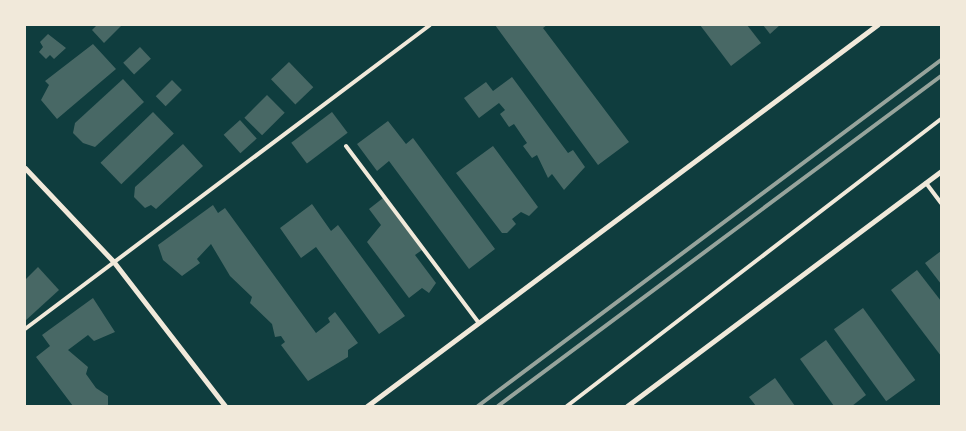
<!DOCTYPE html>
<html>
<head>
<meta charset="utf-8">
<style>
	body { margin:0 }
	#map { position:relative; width:966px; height:431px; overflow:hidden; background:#0f3d3e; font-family:Spectral,serif }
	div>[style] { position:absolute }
	.building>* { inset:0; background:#486865; transform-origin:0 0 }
	.service>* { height:4px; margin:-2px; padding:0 2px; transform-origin:2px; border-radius:2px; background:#f1e9da }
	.minor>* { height:5px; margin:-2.5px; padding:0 2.5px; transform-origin:2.5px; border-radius:2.5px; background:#f1e9da }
	.rail>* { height:4px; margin:-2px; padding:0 2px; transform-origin:2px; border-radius:2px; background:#97a49c }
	span { translate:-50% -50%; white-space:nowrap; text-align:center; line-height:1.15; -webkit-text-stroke:4.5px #f1e9da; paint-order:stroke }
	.frame { position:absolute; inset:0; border:26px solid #f1e9da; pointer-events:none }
</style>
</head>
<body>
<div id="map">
	<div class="building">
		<div style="clip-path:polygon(97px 25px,122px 25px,104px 43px,92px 30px)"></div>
		<div style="clip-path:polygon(495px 25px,547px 25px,543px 28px,629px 142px,598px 165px)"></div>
		<div style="clip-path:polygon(700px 25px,747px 25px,761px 43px,731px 66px)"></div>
		<div style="clip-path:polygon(763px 25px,780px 25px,770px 34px)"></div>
		<div style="clip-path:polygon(48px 34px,66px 48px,54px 59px,50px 55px,46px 59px,39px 52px,43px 47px,40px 42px)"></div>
		<div style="clip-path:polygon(93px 44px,116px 69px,57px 119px,41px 100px,49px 85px,45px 81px)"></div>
		<div style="left:140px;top:47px;width:16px;height:23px;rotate:47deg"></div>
		<div style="left:289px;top:62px;width:35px;height:25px;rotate:46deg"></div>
		<div style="clip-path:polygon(512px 77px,568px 153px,573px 150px,585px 167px,564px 190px,552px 174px,548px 178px,537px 155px,532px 158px,523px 146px,527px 143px,514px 124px,509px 127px,500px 114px,505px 110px,499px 103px,479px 118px,464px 98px,486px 82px,493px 91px)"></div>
		<div style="clip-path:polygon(123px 79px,144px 102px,95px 147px,83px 143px,73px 133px,75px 123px)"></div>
		<div style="left:172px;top:80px;width:14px;height:23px;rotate:45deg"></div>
		<div style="left:267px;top:95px;width:25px;height:32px;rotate:45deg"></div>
		<div style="left:153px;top:112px;width:30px;height:73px;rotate:46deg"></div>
		<div style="left:332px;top:112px;width:26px;height:51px;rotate:53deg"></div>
		<div style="left:240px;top:120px;width:25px;height:22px;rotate:48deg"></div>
		<div style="clip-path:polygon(388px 121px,406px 144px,413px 138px,495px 249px,469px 269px,389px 161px,377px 171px,357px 144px)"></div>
		<div style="clip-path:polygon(183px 144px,203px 166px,156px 209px,151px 205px,145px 208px,134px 197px,135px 187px)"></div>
		<div style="clip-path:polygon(493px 146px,538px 207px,529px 216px,521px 212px,512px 219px,516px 224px,507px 233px,502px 233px,456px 173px)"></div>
		<div style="clip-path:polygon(383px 198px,422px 250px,415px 255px,436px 283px,429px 293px,422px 288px,409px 298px,367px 242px,381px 225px,369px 209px)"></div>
		<div style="clip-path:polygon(312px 204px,331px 231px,338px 225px,405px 316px,379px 334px,316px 247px,301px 258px,280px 228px)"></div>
		<div style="clip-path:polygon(213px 205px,218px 213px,225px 208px,316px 333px,330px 322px,328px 318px,335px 312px,358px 343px,348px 350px,348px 357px,308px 381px,281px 345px,285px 342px,281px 336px,275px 337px,272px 324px,250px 303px,252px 297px,230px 276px,211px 244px,197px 259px,200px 263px,182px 276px,163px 260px,158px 245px)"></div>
		<div style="clip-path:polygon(941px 251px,941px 284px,925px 263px)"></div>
		<div style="clip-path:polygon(38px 267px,59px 290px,25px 321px,25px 280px)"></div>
		<div style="clip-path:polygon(917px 270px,941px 301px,941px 356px,891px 290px)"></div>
		<div style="clip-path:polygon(93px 298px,115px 332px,94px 341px,88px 335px,68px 350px,88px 367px,86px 374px,96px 388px,108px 396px,108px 406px,73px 406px,36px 357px,50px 346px,42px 335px)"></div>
		<div style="left:863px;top:308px;width:89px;height:36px;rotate:54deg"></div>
		<div style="clip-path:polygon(826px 340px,866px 395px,852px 406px,834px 406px,800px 359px)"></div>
		<div style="clip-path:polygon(775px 378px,795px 406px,756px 406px,749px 397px)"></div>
	</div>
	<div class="service">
		<div style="left:346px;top:146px;width:221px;rotate:53.1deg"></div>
		<div style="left:926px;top:183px;width:25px;rotate:53deg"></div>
		<div style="left:25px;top:329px;width:506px;rotate:-36.89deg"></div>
		<div style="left:567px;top:406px;width:471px;rotate:-37.5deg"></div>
	</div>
	<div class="minor">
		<div style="left:25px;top:168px;width:128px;rotate:46.6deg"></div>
		<div style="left:113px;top:261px;width:183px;rotate:52.3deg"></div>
		<div style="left:367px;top:406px;width:637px;rotate:-36.76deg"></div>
		<div style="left:627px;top:406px;width:392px;rotate:-36.8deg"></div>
	</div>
	<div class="rail">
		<div style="left:478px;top:406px;width:578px;rotate:-36.77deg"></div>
		<div style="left:498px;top:406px;width:552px;rotate:-36.68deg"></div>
	</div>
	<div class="frame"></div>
</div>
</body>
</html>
